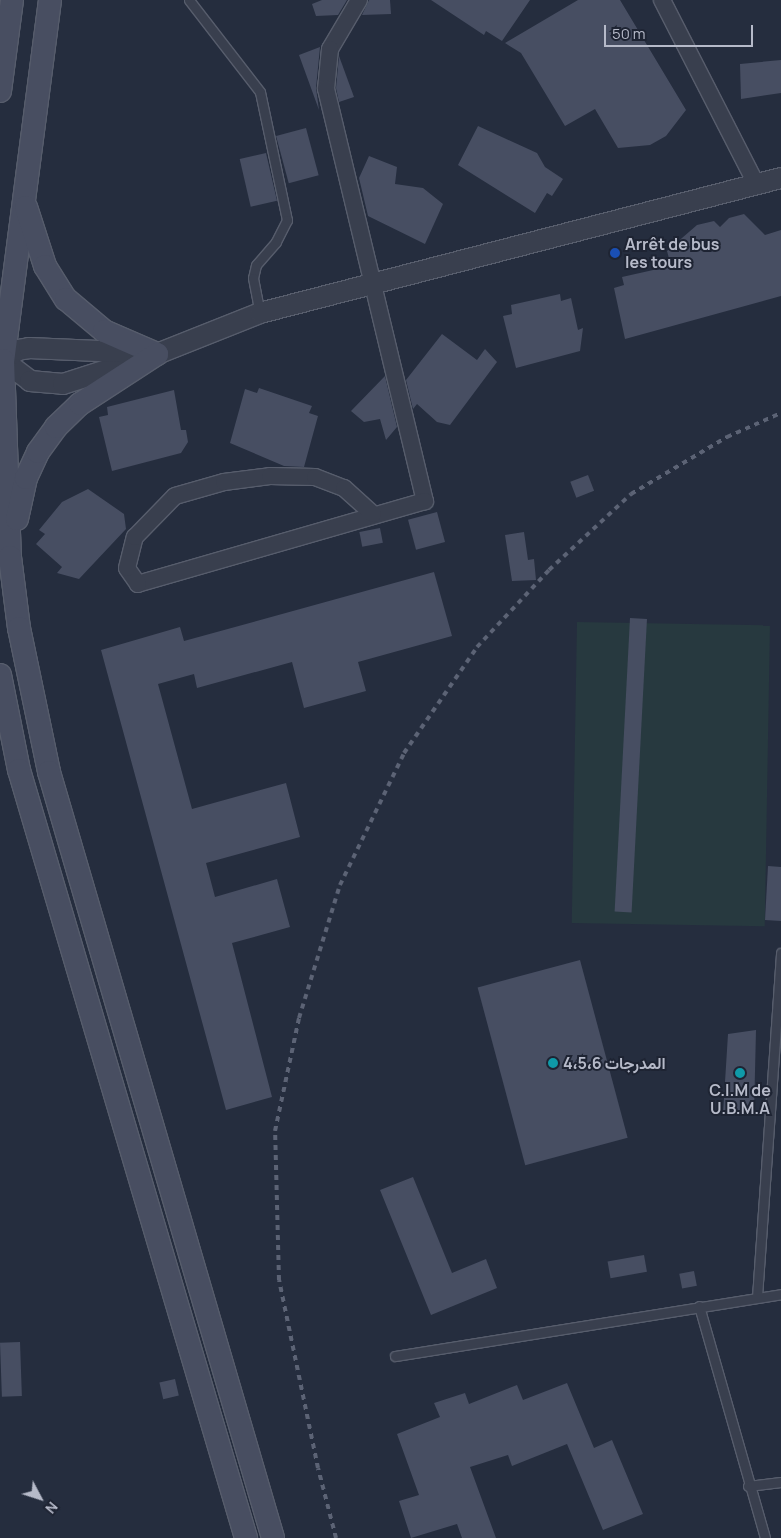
<!DOCTYPE html>
<html>
<head>
<meta charset="utf-8">
<style>
	body { margin:0 }
	#map { position:relative; width:781px; height:1538px; overflow:hidden; background:#252d3e; font-family:Manrope,Vazirmatn,sans-serif }
	div>[style] { position:absolute }
	.green>* { inset:0; background:#27393f; transform-origin:0 0 }
	.building>* { inset:0; background:#474e62; transform-origin:0 0 }
	.roads { filter:drop-shadow(1px 0 #575d6c) drop-shadow(-1px 0 #575d6c) drop-shadow(0 1px #575d6c) drop-shadow(0 -1px #575d6c) }
	.service>* { height:9px; margin:-4.5px; padding:0 4.5px; transform-origin:4.5px; border-radius:4.5px; background:#393f4e }
	.minor>* { height:16px; margin:-8px; padding:0 8px; transform-origin:8px; border-radius:8px; background:#393f4e }
	.tertiary>* { height:20px; margin:-10px; padding:0 10px; transform-origin:10px; border-radius:10px; background:#393f4e }
	.secondary>* { height:22px; margin:-11px; padding:0 11px; transform-origin:11px; border-radius:11px; background:#484e61 }
	.rail>* { height:4px; margin-top:-2px; transform-origin:0; background:repeating-linear-gradient(90deg,#5c6375 0 5px,transparent 0 10px) }
	.dots>* { width:14px; height:14px; translate:-50% -50%; box-sizing:border-box; border:2px solid #1e2433; border-radius:50% }
	span { translate:-50% -50%; white-space:nowrap; text-align:center; line-height:1.15; -webkit-text-stroke:4px #1e2433; paint-order:stroke }
	.poi-label { font-size:16px; color:#b6bac9; font-weight:700 }
	.left { translate:0 -50%; text-align:left }
	.north { position:absolute; left:15px; top:1473px; width:50px; height:50px; -webkit-text-stroke:4px #1e2433; paint-order:stroke; rotate:130deg; font-size:14px; font-weight:700; line-height:20px; text-align:center; color:#b6bac9 }
	.north::after { content:''; display:block; margin:auto; width:18px; height:22px; background:#b6bac9; clip-path:polygon(50% 0,100% 100%,50% 72%,0 100%) }
	.scale { position:absolute; left:604px; top:25px; width:149px; height:22px; box-sizing:border-box; border:2px solid #b6bac9; border-top:0; padding-left:6px; font-size:15px; line-height:18px; white-space:nowrap; color:#b6bac9; -webkit-text-stroke:4px #1e2433; paint-order:stroke }
</style>
</head>
<body>
<div id="map">
	<div class="green">
		<div style="left:577px;top:622px;width:193px;height:301px;rotate:1deg"></div>
	</div>
	<div class="building">
		<div style="clip-path:polygon(322px 0,347px 0,338px 15px,316px 16px,312px 4px)"></div>
		<div style="clip-path:polygon(369px 0,390px 0,391px 14px,362px 15px)"></div>
		<div style="clip-path:polygon(431px 0,530px 0,502px 41px,486px 31px,484px 35px)"></div>
		<div style="clip-path:polygon(578px 0,620px 0,686px 110px,666px 136px,650px 145px,618px 148px,595px 109px,565px 126px,521px 53px,505px 43px)"></div>
		<div style="clip-path:polygon(320px 47px,316px 88px,319px 110px,299px 55px)"></div>
		<div style="clip-path:polygon(339px 56px,354px 97px,339px 102px,336px 88px)"></div>
		<div style="clip-path:polygon(781px 60px,781px 93px,741px 99px,740px 64px)"></div>
		<div style="clip-path:polygon(478px 126px,537px 153px,545px 167px,563px 179px,552px 196px,547px 193px,535px 213px,458px 165px)"></div>
		<div style="left:306px;top:128px;width:49px;height:31px;rotate:75deg"></div>
		<div style="left:266px;top:153px;width:49px;height:27px;rotate:77deg"></div>
		<div style="clip-path:polygon(369px 156px,397px 167px,395px 184px,423px 188px,443px 204px,425px 244px,368px 216px,359px 178px)"></div>
		<div style="clip-path:polygon(744px 214px,765px 235px,781px 230px,781px 296px,625px 339px,614px 288px,624px 285px,622px 277px,671px 266px,667px 251px,697px 225px,714px 221px,720px 227px,729px 218px)"></div>
		<div style="clip-path:polygon(560px 294px,561px 301px,571px 298px,578px 330px,583px 328px,580px 351px,516px 368px,503px 316px,512px 314px,511px 305px)"></div>
		<div style="clip-path:polygon(442px 334px,477px 360px,485px 349px,497px 362px,450px 425px,437px 422px,417px 404px,413px 409px,406px 380px)"></div>
		<div style="clip-path:polygon(385px 376px,397px 427px,386px 440px,380px 419px,364px 422px,351px 411px)"></div>
		<div style="clip-path:polygon(259px 388px,312px 406px,309px 413px,318px 416px,304px 467px,284px 466px,230px 443px,245px 389px,257px 393px)"></div>
		<div style="clip-path:polygon(174px 390px,181px 430px,186px 430px,188px 442px,181px 453px,112px 471px,99px 417px,108px 415px,107px 407px)"></div>
		<div style="left:588px;top:475px;width:17px;height:19px;rotate:69deg"></div>
		<div style="clip-path:polygon(88px 489px,124px 514px,126px 529px,79px 579px,57px 573px,62px 567px,36px 544px,45px 534px,39px 530px,62px 502px)"></div>
		<div style="left:437px;top:512px;width:31px;height:30px;rotate:75deg"></div>
		<div style="left:380px;top:528px;width:15px;height:21px;rotate:79deg"></div>
		<div style="clip-path:polygon(524px 532px,528px 560px,534px 559px,536px 580px,512px 581px,505px 535px)"></div>
		<div style="clip-path:polygon(434px 572px,452px 636px,358px 662px,366px 691px,304px 708px,292px 662px,197px 688px,194px 674px,158px 684px,192px 809px,286px 783px,300px 837px,206px 863px,215px 897px,277px 879px,290px 927px,232px 943px,272px 1097px,226px 1110px,101px 650px,180px 627px,184px 641px)"></div>
		<div style="left:630px;top:618px;width:17px;height:294px;rotate:3deg"></div>
		<div style="clip-path:polygon(768px 866px,781px 867px,781px 921px,765px 920px)"></div>
		<div style="left:580px;top:960px;width:184px;height:106px;rotate:75deg"></div>
		<div style="clip-path:polygon(756px 1030px,754px 1113px,723px 1114px,728px 1034px)"></div>
		<div style="clip-path:polygon(413px 1177px,452px 1273px,486px 1259px,497px 1288px,431px 1315px,380px 1190px)"></div>
		<div style="left:644px;top:1255px;width:17px;height:37px;rotate:80deg"></div>
		<div style="left:694px;top:1271px;width:15px;height:15px;rotate:79deg"></div>
		<div style="left:20px;top:1342px;width:54px;height:20px;rotate:88deg"></div>
		<div style="left:175px;top:1379px;width:17px;height:16px;rotate:77deg"></div>
		<div style="clip-path:polygon(567px 1383px,594px 1448px,612px 1440px,643px 1514px,603px 1530px,567px 1444px,512px 1466px,508px 1455px,470px 1467px,496px 1538px,462px 1538px,457px 1524px,411px 1538px,399px 1501px,419px 1495px,397px 1434px,440px 1417px,434px 1403px,465px 1393px,469px 1404px,517px 1385px,523px 1400px)"></div>
	</div>
	<div class="roads">
		<div class="service">
			<div style="left:189px;top:0;width:116px;rotate:52.3deg"></div>
			<div style="left:260px;top:92px;width:131px;rotate:78.1deg"></div>
			<div style="left:287px;top:220px;width:25px;rotate:117deg"></div>
			<div style="left:276px;top:242px;width:30px;rotate:131deg"></div>
			<div style="left:256px;top:265px;width:13px;rotate:103deg"></div>
			<div style="left:253px;top:278px;width:36px;rotate:79deg"></div>
			<div style="left:757px;top:1297px;width:345px;rotate:-86deg"></div>
			<div style="left:699px;top:1306px;width:241px;rotate:74.1deg"></div>
			<div style="left:395px;top:1356px;width:391px;rotate:-9.1deg"></div>
			<div style="left:748px;top:1486px;width:33px;rotate:-7deg"></div>
		</div>
		<div class="minor">
			<div style="left:359px;top:0;width:57px;rotate:120.6deg"></div>
			<div style="left:330px;top:49px;width:40px;rotate:95.7deg"></div>
			<div style="left:326px;top:89px;width:424px;rotate:76.5deg"></div>
			<div style="left:425px;top:501px;width:299px;rotate:163.9deg"></div>
			<div style="left:138px;top:584px;width:19px;rotate:-125deg"></div>
			<div style="left:127px;top:568px;width:32px;rotate:-76deg"></div>
			<div style="left:135px;top:537px;width:57px;rotate:-45.7deg"></div>
			<div style="left:175px;top:496px;width:51px;rotate:-15.9deg"></div>
			<div style="left:224px;top:482px;width:46px;rotate:-7.4deg"></div>
			<div style="left:270px;top:476px;width:45px;rotate:1.3deg"></div>
			<div style="left:315px;top:477px;width:31px;rotate:21deg"></div>
			<div style="left:344px;top:488px;width:39px;rotate:42deg"></div>
			<div style="left:662px;top:0;width:207px;rotate:62.9deg"></div>
		</div>
		<div class="tertiary">
			<div style="left:0;top:358px;width:38px;rotate:37deg"></div>
			<div style="left:30px;top:381px;width:33px;rotate:5deg"></div>
			<div style="left:63px;top:384px;width:99px;rotate:-17.7deg"></div>
			<div style="left:157px;top:354px;width:111px;rotate:-21.7deg"></div>
			<div style="left:260px;top:313px;width:538px;rotate:-14.53deg"></div>
			<div style="left:0;top:363px;width:22px;rotate:-36deg"></div>
			<div style="left:18px;top:350px;width:11px;rotate:-10deg"></div>
			<div style="left:29px;top:348px;width:116px;rotate:2.5deg"></div>
		</div>
		<div class="secondary">
			<div style="left:50px;top:0;width:363px;rotate:97.4deg"></div>
			<div style="left:3px;top:360px;width:197px;rotate:88deg"></div>
			<div style="left:10px;top:557px;width:72px;rotate:82.8deg"></div>
			<div style="left:19px;top:628px;width:147px;rotate:78.2deg"></div>
			<div style="left:49px;top:772px;width:798px;rotate:73.7deg"></div>
			<div style="left:0;top:91px;width:92px;rotate:-82.5deg"></div>
			<div style="left:26px;top:207px;width:62px;rotate:72.1deg"></div>
			<div style="left:45px;top:266px;width:39px;rotate:58deg"></div>
			<div style="left:66px;top:299px;width:50px;rotate:40.1deg"></div>
			<div style="left:104px;top:331px;width:58px;rotate:23.5deg"></div>
			<div style="left:17px;top:519px;width:42px;rotate:-77.6deg"></div>
			<div style="left:26px;top:478px;width:29px;rotate:-65deg"></div>
			<div style="left:38px;top:452px;width:31px;rotate:-54deg"></div>
			<div style="left:56px;top:427px;width:33px;rotate:-44deg"></div>
			<div style="left:80px;top:404px;width:92px;rotate:-33deg"></div>
			<div style="left:0;top:675px;width:97px;rotate:78.7deg"></div>
			<div style="left:19px;top:770px;width:801px;rotate:73.53deg"></div>
		</div>
	</div>
	<div class="rail">
		<div style="left:336px;top:1538px;width:72px;rotate:-104.4deg"></div>
		<div style="left:318px;top:1468px;width:192px;rotate:-101.7deg"></div>
		<div style="left:279px;top:1280px;width:149px;rotate:-91.5deg"></div>
		<div style="left:275px;top:1131px;width:116px;rotate:-78deg"></div>
		<div style="left:299px;top:1018px;width:139px;rotate:-72.9deg"></div>
		<div style="left:340px;top:885px;width:147px;rotate:-64.1deg"></div>
		<div style="left:404px;top:753px;width:129px;rotate:-55.4deg"></div>
		<div style="left:477px;top:647px;width:105px;rotate:-46.9deg"></div>
		<div style="left:549px;top:570px;width:112px;rotate:-42.8deg"></div>
		<div style="left:631px;top:494px;width:112px;rotate:-30.7deg"></div>
		<div style="left:727px;top:437px;width:59px;rotate:-24deg"></div>
	</div>
	<div class="dots">
		<div style="left:615px;top:253px;background:#1a4fb4"></div>
		<div style="left:553px;top:1063px;background:#0f9aa8"></div>
		<div style="left:740px;top:1073px;background:#0f9aa8"></div>
	</div>
	<div class="poi-label">
		<span class="left" style="left:625px;top:253px">Arrêt de bus<br>les tours</span>
		<span class="left" style="left:563px;top:1063px">المدرجات 4،5،6</span>
		<span style="left:740px;top:1099px">C.I.M de<br>U.B.M.A</span>
	</div>
	<div class="north">N</div>
	<div class="scale">50 m</div>
</div>
</body>
</html>
